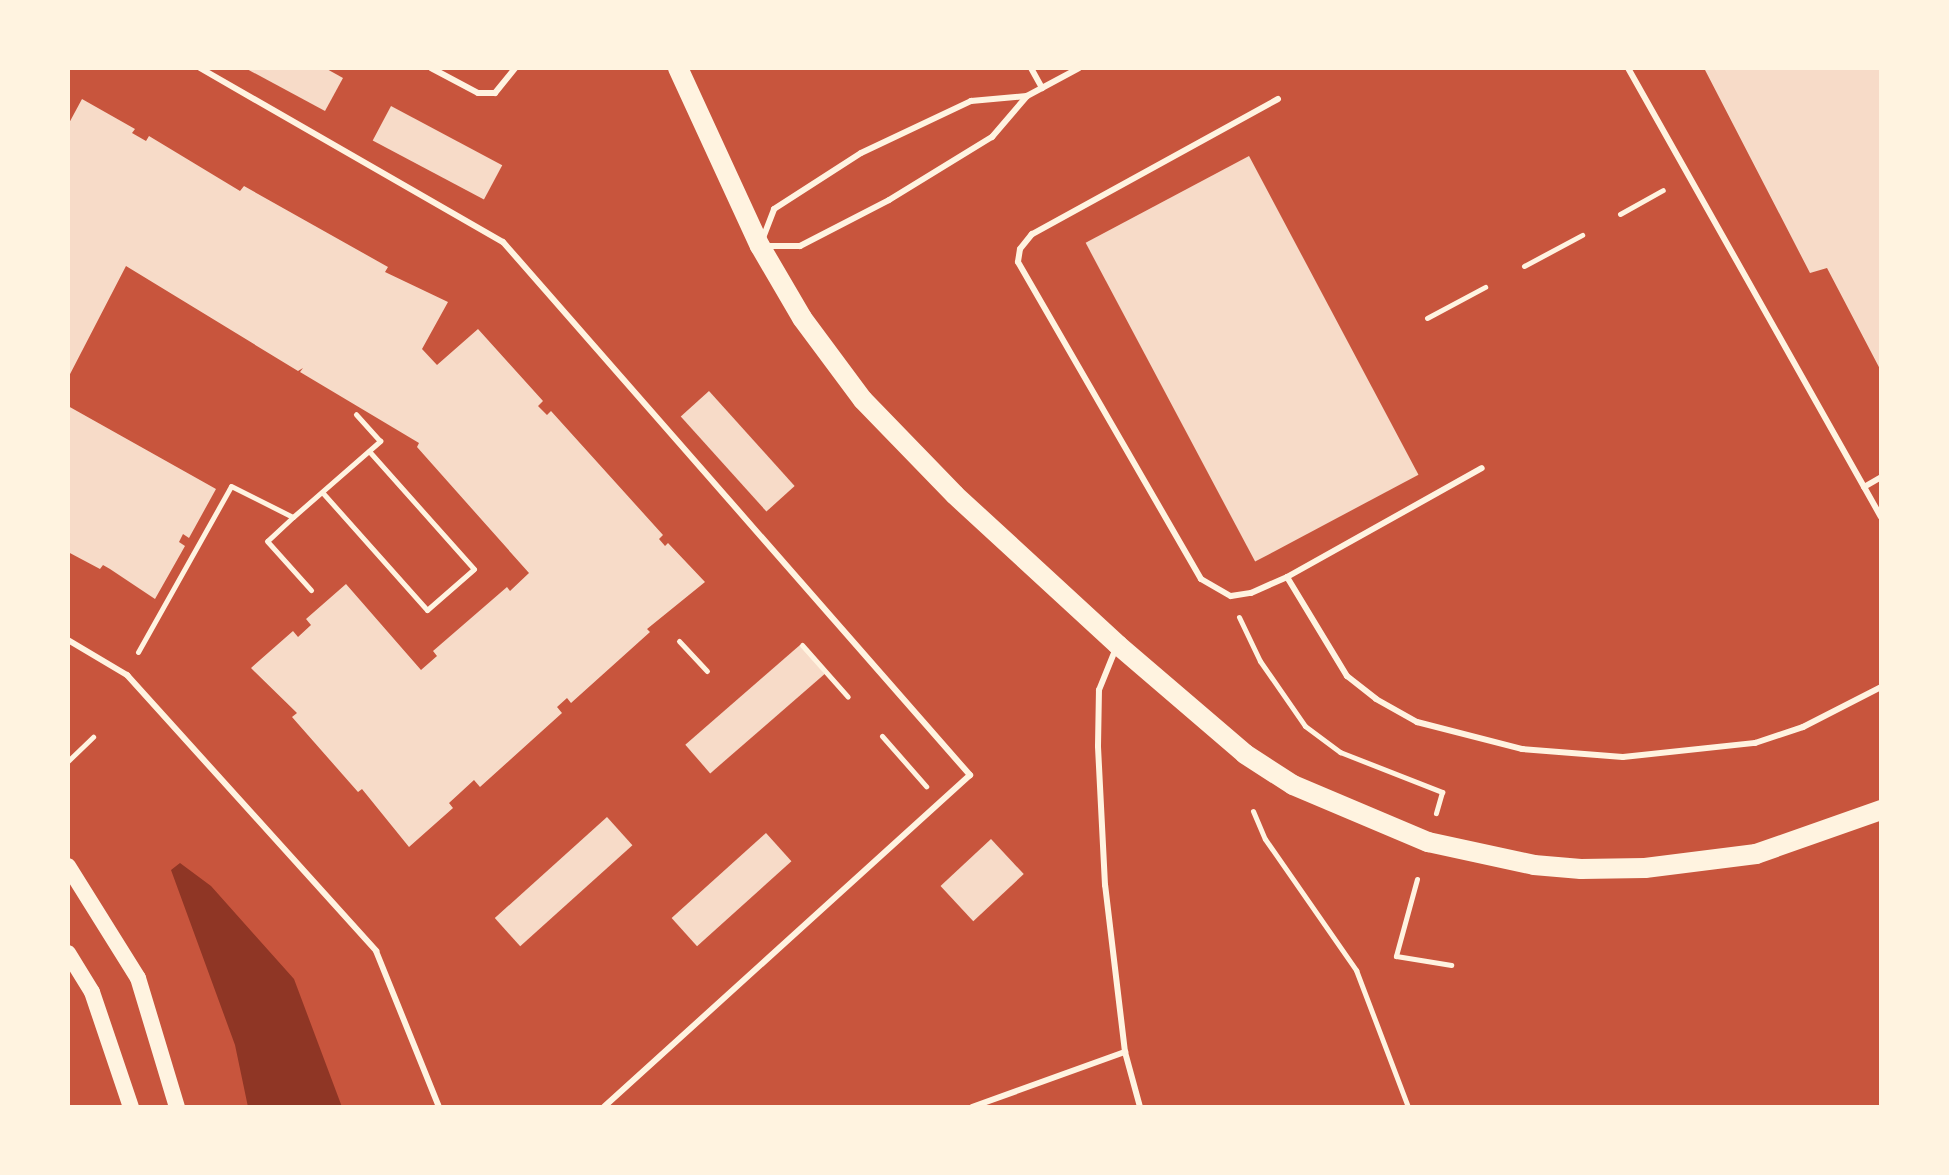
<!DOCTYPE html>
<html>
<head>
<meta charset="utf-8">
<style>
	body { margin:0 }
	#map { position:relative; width:1949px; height:1175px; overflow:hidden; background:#c8553d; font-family:Georgia,serif }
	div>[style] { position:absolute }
	.water>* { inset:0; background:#8f3625 }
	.building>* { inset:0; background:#f7dbc8; transform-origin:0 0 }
	.path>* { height:5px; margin:-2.5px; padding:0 2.5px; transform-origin:2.5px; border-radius:2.5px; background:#fff3e0 }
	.service>* { height:6px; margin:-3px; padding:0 3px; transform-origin:3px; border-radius:3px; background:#fff3e0 }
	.secondary>* { height:16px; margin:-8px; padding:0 8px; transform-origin:8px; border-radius:8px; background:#fff3e0 }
	.primary>* { height:20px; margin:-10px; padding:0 10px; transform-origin:10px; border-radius:10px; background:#fff3e0 }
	span { translate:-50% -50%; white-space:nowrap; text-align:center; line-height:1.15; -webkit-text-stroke:8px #fff3e0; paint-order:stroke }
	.frame { position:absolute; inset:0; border:70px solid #fff3e0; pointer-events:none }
</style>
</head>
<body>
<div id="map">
	<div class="water">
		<div style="clip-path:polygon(180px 863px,211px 886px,294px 979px,342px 1107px,248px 1107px,235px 1045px,171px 870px)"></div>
	</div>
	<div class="building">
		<div style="clip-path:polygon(245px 68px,325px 68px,343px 78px,325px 111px)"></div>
		<div style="clip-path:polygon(1704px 68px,1881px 68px,1881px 371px,1827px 268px,1810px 273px)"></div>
		<div style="clip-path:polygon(82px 99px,135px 129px,132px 133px,146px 141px,149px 136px,240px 191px,244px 186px,388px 267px,385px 272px,448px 302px,422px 349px,437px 365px,478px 329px,543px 401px,538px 406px,547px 415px,551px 411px,663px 535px,659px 539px,665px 546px,668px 543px,705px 582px,647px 629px,650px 632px,571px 703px,567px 698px,557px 707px,562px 713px,480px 787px,474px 780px,449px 803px,453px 808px,409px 847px,362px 789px,358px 792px,292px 717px,297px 713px,251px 668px,293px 631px,298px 637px,311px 625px,306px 619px,346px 584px,421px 670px,437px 656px,433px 651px,507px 587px,510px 591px,529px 573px,417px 447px,419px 443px,300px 372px,303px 368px,298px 371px,126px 266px,68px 378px,68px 125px)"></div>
		<div style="left:391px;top:106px;width:126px;height:39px;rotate:28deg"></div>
		<div style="left:1249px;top:156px;width:361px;height:185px;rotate:62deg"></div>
		<div style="left:709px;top:391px;width:128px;height:38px;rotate:48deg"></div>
		<div style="clip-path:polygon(68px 406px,216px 489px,189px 538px,183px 534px,179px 542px,185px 546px,155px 599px,110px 569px,103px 565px,100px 569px,68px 552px)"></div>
		<div style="left:800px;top:645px;width:38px;height:152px;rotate:49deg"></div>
		<div style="left:607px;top:817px;width:38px;height:151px;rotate:48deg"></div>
		<div style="left:766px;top:833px;width:38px;height:127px;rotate:48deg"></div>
		<div style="left:991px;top:839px;width:48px;height:69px;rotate:47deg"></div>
	</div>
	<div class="path">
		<div style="left:1620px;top:214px;width:49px;rotate:-29.2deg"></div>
		<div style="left:1524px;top:266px;width:66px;rotate:-28.1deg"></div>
		<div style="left:1427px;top:318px;width:66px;rotate:-28.1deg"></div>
		<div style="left:322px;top:492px;width:158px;rotate:48.3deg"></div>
		<div style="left:427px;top:610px;width:62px;rotate:-41.1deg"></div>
		<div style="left:474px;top:569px;width:158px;rotate:-131.7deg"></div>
		<div style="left:293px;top:517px;width:35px;rotate:137deg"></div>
		<div style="left:267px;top:541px;width:66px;rotate:48.1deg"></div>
		<div style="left:1239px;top:617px;width:49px;rotate:64.5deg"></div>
		<div style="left:1260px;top:661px;width:79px;rotate:55.3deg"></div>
		<div style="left:1305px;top:726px;width:44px;rotate:36.6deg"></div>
		<div style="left:1340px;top:752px;width:110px;rotate:21.4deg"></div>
		<div style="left:1442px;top:792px;width:22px;rotate:106deg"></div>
		<div style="left:679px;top:641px;width:41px;rotate:47deg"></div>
		<div style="left:802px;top:645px;width:69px;rotate:48.5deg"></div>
		<div style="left:138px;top:652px;width:190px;rotate:-60.7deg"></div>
		<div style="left:231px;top:486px;width:69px;rotate:26.6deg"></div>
		<div style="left:293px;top:517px;width:116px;rotate:-41.1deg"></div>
		<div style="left:380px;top:441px;width:36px;rotate:-132deg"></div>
		<div style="left:882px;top:736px;width:67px;rotate:48.7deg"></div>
		<div style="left:68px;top:761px;width:35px;rotate:-44deg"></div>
		<div style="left:1253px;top:811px;width:30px;rotate:67deg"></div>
		<div style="left:1265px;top:839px;width:160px;rotate:55.2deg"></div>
		<div style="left:1356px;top:970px;width:147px;rotate:69.2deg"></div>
		<div style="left:1417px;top:879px;width:80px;rotate:105.3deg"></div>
		<div style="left:1396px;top:956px;width:56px;rotate:9.3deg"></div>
	</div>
	<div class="service">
		<div style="left:200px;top:68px;width:349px;rotate:29.9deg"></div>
		<div style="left:503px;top:242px;width:709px;rotate:48.78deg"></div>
		<div style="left:970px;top:775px;width:494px;rotate:137.8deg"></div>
		<div style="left:431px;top:68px;width:53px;rotate:28deg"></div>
		<div style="left:478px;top:93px;width:17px"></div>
		<div style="left:495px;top:93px;width:32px;rotate:-51deg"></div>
		<div style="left:1031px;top:68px;width:23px;rotate:61deg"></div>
		<div style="left:1628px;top:68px;width:515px;rotate:60.6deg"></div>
		<div style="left:1278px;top:99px;width:281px;rotate:151.2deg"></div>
		<div style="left:1032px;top:234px;width:19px;rotate:129deg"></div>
		<div style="left:1020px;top:249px;width:13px;rotate:99deg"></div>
		<div style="left:1018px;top:262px;width:366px;rotate:60deg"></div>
		<div style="left:1201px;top:579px;width:34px;rotate:30deg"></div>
		<div style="left:1231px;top:596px;width:20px;rotate:-9deg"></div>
		<div style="left:1251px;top:593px;width:39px;rotate:-24deg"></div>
		<div style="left:1287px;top:577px;width:116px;rotate:58.8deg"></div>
		<div style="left:1347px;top:676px;width:37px;rotate:38deg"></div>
		<div style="left:1376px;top:699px;width:47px;rotate:29.3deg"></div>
		<div style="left:1417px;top:722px;width:108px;rotate:14.4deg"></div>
		<div style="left:1522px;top:749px;width:101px;rotate:4.5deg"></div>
		<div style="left:1623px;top:757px;width:133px;rotate:-6.1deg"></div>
		<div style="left:1755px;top:743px;width:51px;rotate:-18.4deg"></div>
		<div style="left:1803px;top:727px;width:88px;rotate:-27.1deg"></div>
		<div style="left:763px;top:238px;width:31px;rotate:-69deg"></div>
		<div style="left:774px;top:209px;width:103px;rotate:-32.8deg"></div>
		<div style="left:861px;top:153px;width:122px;rotate:-25.3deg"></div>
		<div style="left:971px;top:101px;width:56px;rotate:-5.1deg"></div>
		<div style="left:766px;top:246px;width:34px"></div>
		<div style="left:800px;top:246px;width:100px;rotate:-27.3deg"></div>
		<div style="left:889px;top:200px;width:121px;rotate:-31.5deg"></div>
		<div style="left:992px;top:137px;width:54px;rotate:-49.5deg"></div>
		<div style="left:1027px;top:96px;width:59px;rotate:-28.3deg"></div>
		<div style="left:1864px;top:487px;width:20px;rotate:-30deg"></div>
		<div style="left:1287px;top:577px;width:223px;rotate:-29.2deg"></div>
		<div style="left:68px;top:640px;width:69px;rotate:30.7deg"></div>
		<div style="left:127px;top:675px;width:372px;rotate:47.9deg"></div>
		<div style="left:376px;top:951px;width:168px;rotate:68deg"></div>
		<div style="left:1125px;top:1052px;width:57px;rotate:74.7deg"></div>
		<div style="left:972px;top:1107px;width:163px;rotate:-19.8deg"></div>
		<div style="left:1125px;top:1052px;width:168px;rotate:-96.8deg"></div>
		<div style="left:1105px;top:885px;width:139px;rotate:-92.9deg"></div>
		<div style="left:1098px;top:746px;width:56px;rotate:-89deg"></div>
		<div style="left:1099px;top:690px;width:45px;rotate:-68deg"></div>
	</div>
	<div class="secondary">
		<div style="left:68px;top:866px;width:132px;rotate:58deg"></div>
		<div style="left:138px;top:978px;width:135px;rotate:73.2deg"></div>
		<div style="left:68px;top:953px;width:46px;rotate:58.4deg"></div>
		<div style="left:92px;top:992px;width:121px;rotate:71.3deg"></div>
	</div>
	<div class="primary">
		<div style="left:678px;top:68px;width:196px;rotate:65.3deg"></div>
		<div style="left:760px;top:246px;width:83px;rotate:59.7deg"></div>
		<div style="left:802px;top:318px;width:102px;rotate:53.4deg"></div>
		<div style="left:863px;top:400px;width:132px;rotate:45.9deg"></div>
		<div style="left:955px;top:495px;width:222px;rotate:42.6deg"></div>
		<div style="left:1118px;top:645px;width:167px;rotate:40.6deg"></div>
		<div style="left:1245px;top:754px;width:57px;rotate:32.9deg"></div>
		<div style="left:1293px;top:785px;width:147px;rotate:22.9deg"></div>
		<div style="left:1428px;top:842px;width:108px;rotate:12.2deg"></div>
		<div style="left:1534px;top:865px;width:47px;rotate:4.9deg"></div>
		<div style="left:1581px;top:869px;width:64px;rotate:-0.9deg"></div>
		<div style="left:1645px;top:868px;width:112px;rotate:-7.2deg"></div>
		<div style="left:1756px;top:854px;width:133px;rotate:-19.4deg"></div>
	</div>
	<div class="frame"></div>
</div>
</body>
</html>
